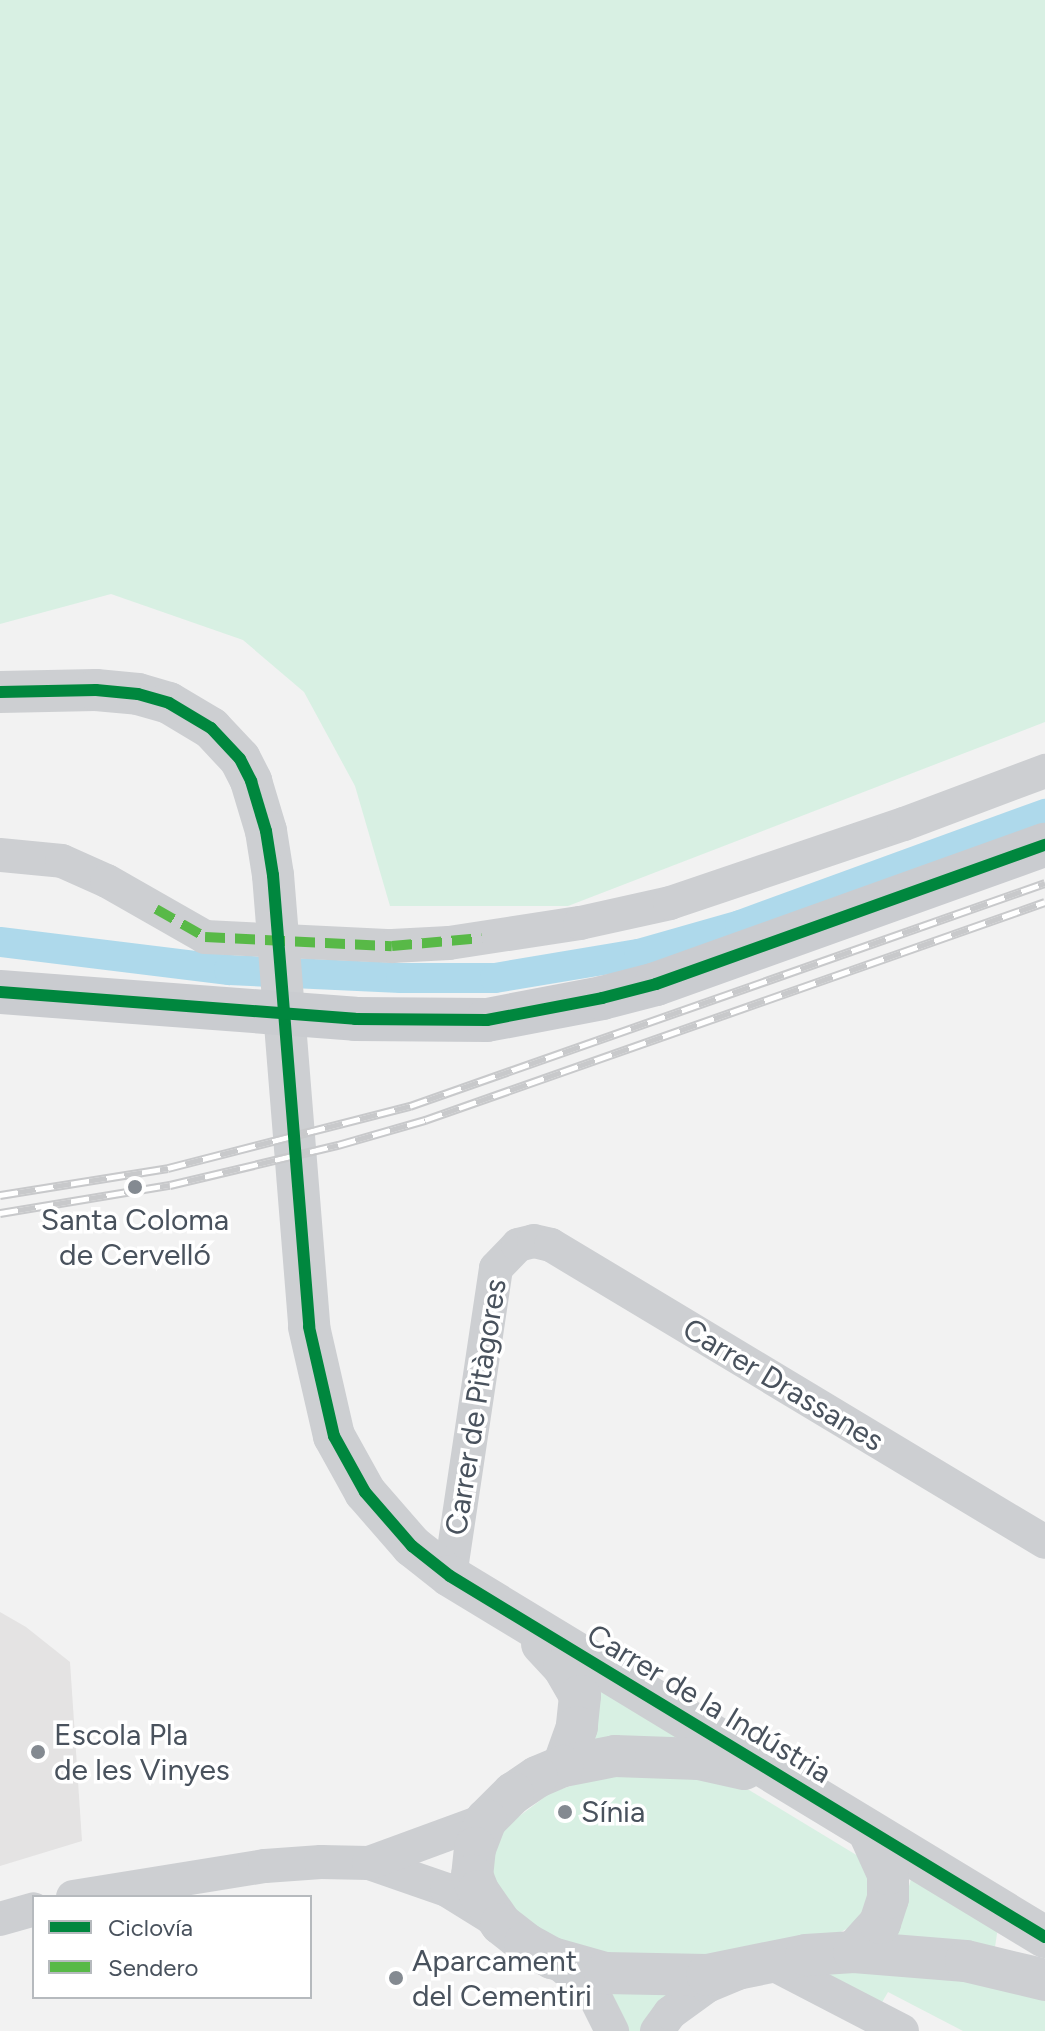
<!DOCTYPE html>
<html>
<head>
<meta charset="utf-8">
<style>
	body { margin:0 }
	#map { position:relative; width:1045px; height:2031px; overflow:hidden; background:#f2f2f2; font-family:Figtree,sans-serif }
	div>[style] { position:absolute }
	.education>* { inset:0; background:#e4e3e3 }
	.green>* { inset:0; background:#d8f0e3 }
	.canal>* { height:30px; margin:-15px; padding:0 15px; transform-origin:15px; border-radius:15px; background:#aed9eb }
	.minor>* { height:34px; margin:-17px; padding:0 17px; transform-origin:17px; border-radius:17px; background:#cdcfd2 }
	.tertiary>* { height:42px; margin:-21px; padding:0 21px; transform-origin:21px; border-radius:21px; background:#cdcfd2 }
	.primary>* { height:44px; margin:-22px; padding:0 22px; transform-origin:22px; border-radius:22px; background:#caccd0 }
	.rail>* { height:9px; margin-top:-4.5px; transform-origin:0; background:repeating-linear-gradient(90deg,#fff 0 18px,#c8c9cb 0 36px); box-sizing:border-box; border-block:2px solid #c8c9cb }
	.quiet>* { height:10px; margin-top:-5px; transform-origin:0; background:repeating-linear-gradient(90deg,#58b947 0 20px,transparent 0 30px) }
	.cycleway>* { height:12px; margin:-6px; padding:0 6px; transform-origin:6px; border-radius:6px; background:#00873e }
	.dots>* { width:22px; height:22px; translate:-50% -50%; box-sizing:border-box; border:4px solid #fff; border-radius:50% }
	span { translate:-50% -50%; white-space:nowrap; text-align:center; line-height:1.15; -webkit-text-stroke:7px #fff; paint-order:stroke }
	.poi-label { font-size:30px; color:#49525d }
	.left { translate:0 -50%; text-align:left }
	.street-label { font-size:30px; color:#49525d }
	.legend { position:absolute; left:32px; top:1895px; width:280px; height:104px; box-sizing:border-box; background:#fff; border:2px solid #b6babe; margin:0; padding:10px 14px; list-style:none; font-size:24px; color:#49525d }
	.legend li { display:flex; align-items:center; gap:16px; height:40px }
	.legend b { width:40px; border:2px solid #b6babe }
</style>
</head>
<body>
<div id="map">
	<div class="education">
		<div style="clip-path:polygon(0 1612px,26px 1627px,70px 1662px,82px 1841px,0 1866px)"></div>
	</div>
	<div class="green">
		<div style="clip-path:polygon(0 0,1045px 0,1045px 722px,568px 906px,390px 906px,355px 786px,304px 692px,243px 640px,111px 594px,0 624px)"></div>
		<div style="clip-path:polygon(597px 1688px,680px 1732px,674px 1739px,593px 1742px)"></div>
		<div style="clip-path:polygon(605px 1774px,719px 1777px,749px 1790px,863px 1859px,874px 1894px,852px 1926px,839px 1933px,692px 1957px,597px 1955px,538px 1931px,503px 1899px,490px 1865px,501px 1830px,550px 1793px)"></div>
		<div style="clip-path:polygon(911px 1879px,998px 1927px,995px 1947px,895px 1937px)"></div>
		<div style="clip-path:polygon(902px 1970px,1045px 1995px,1045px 2031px,963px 2031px,888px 1992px,877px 2011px,815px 1973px)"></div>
		<div style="clip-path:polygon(608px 1991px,671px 1995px,645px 2031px,626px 2031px)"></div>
	</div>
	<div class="canal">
		<div style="left:0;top:942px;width:231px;rotate:7deg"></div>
		<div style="left:229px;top:970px;width:172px;rotate:2.7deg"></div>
		<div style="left:401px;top:978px;width:94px"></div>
		<div style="left:495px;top:978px;width:146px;rotate:-9.5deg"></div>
		<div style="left:639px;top:954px;width:105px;rotate:-16deg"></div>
		<div style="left:740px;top:925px;width:325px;rotate:-20deg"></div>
	</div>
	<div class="minor">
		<div style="left:0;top:855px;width:62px;rotate:5.5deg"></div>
		<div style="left:62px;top:861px;width:49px;rotate:24deg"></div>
		<div style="left:107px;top:881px;width:113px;rotate:29.7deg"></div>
		<div style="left:205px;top:937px;width:187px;rotate:2.8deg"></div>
		<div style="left:392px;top:946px;width:57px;rotate:-3deg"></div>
		<div style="left:449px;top:943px;width:133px;rotate:-8.7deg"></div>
		<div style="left:580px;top:923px;width:92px;rotate:-12.5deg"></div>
		<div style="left:670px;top:903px;width:247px;rotate:-18.7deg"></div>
		<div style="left:904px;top:824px;width:151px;rotate:-20.6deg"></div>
		<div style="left:450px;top:1576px;width:311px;rotate:-81.5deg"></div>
		<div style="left:496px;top:1268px;width:32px;rotate:-46deg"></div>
		<div style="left:518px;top:1245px;width:16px;rotate:-14deg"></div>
		<div style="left:534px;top:1241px;width:17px;rotate:13deg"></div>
		<div style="left:551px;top:1245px;width:576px;rotate:31.01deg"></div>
		<div style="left:369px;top:1863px;width:83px;rotate:19.1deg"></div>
		<div style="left:447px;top:1890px;width:57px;rotate:32deg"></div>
		<div style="left:73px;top:1897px;width:194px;rotate:-9.2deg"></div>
		<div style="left:265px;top:1866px;width:56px;rotate:-4.1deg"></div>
		<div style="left:321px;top:1862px;width:48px;rotate:1.2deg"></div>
		<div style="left:369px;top:1863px;width:125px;rotate:-20.2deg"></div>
		<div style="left:0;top:1919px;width:35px;rotate:-16deg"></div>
		<div style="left:556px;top:1961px;width:47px;rotate:39.8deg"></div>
		<div style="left:592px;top:1991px;width:45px;rotate:63.4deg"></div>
		<div style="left:657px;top:2031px;width:22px;rotate:-54deg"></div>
		<div style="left:670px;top:2013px;width:46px;rotate:-36.1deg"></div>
		<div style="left:707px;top:1986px;width:65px;rotate:-22.6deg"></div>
		<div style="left:767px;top:1961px;width:152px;rotate:27.4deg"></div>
	</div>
	<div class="tertiary">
		<div style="left:0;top:692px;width:96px;rotate:-1.2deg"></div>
		<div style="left:96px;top:690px;width:42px;rotate:5.4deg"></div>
		<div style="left:138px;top:694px;width:32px;rotate:16deg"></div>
		<div style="left:169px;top:703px;width:49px;rotate:30.8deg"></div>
		<div style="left:211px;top:728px;width:42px;rotate:46.9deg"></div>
		<div style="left:240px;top:759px;width:25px;rotate:63deg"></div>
		<div style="left:251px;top:781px;width:52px;rotate:73.3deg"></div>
		<div style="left:266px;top:831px;width:45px;rotate:81deg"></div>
		<div style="left:273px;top:875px;width:453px;rotate:85.4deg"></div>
		<div style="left:309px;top:1327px;width:112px;rotate:77.1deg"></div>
		<div style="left:334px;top:1436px;width:64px;rotate:61deg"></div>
		<div style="left:365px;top:1492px;width:72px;rotate:49deg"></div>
		<div style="left:412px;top:1546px;width:48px;rotate:38.3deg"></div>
		<div style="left:450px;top:1576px;width:696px;rotate:31.25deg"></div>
		<div style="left:542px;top:1644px;width:33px;rotate:47deg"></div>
		<div style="left:564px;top:1668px;width:32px;rotate:60deg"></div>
		<div style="left:580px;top:1696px;width:31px;rotate:96deg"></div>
		<div style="left:577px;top:1727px;width:41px;rotate:109.7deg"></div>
		<div style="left:744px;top:1769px;width:46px;rotate:-167.5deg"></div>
		<div style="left:699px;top:1759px;width:84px;rotate:-178deg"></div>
		<div style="left:615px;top:1756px;width:53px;rotate:169.1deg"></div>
		<div style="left:563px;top:1766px;width:28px;rotate:157deg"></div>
		<div style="left:537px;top:1777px;width:29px;rotate:146deg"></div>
		<div style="left:513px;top:1793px;width:38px;rotate:135deg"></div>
		<div style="left:486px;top:1820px;width:30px;rotate:111deg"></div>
		<div style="left:475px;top:1848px;width:27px;rotate:96deg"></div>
		<div style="left:472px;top:1875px;width:17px;rotate:69deg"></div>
		<div style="left:478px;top:1891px;width:40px;rotate:55.1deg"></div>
		<div style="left:501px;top:1924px;width:31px;rotate:38deg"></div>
		<div style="left:525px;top:1943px;width:31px;rotate:29deg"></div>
		<div style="left:552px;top:1958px;width:55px;rotate:15.8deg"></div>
		<div style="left:605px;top:1973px;width:102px;rotate:1.1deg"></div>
		<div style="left:707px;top:1975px;width:101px;rotate:-11.4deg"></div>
		<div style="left:806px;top:1955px;width:48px;rotate:-3.6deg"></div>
		<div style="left:854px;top:1952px;width:112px;rotate:4.6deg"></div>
		<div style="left:966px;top:1961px;width:81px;rotate:13.5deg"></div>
		<div style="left:854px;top:1952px;width:39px;rotate:-48deg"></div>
		<div style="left:880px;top:1923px;width:26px;rotate:-72deg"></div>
		<div style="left:888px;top:1898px;width:24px;rotate:-90deg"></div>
		<div style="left:888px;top:1874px;width:48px;rotate:-114.4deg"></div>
	</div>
	<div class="primary">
		<div style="left:0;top:992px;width:356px;rotate:4.3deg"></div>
		<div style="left:355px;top:1019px;width:132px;rotate:0.4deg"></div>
		<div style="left:487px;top:1020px;width:117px;rotate:-10.8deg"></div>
		<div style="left:602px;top:998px;width:56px;rotate:-14.5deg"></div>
		<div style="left:656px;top:984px;width:413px;rotate:-19.7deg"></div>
	</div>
	<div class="rail">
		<div style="left:0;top:1195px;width:170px;rotate:-9.1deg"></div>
		<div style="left:168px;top:1168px;width:250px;rotate:-14.4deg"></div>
		<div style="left:410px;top:1106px;width:673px;rotate:-19.35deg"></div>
		<div style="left:0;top:1213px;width:172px;rotate:-9.4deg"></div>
		<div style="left:170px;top:1185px;width:173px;rotate:-13.4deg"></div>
		<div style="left:338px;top:1145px;width:91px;rotate:-16deg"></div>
		<div style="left:425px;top:1120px;width:657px;rotate:-19.37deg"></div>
	</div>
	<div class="quiet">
		<div style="left:156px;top:909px;width:56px;rotate:29.7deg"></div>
		<div style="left:205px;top:937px;width:187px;rotate:2.8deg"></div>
		<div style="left:392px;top:946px;width:90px;rotate:-5.1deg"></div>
	</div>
	<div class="cycleway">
		<div style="left:0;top:692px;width:96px;rotate:-1.2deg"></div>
		<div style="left:96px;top:690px;width:42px;rotate:5.4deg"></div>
		<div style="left:138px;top:694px;width:32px;rotate:16deg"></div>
		<div style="left:169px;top:703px;width:49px;rotate:30.8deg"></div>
		<div style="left:211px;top:728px;width:42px;rotate:46.9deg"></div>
		<div style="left:240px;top:759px;width:25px;rotate:63deg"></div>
		<div style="left:251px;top:781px;width:52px;rotate:73.3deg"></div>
		<div style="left:266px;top:831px;width:45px;rotate:81deg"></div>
		<div style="left:273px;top:875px;width:453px;rotate:85.4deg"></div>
		<div style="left:309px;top:1327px;width:112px;rotate:77.1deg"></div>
		<div style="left:334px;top:1436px;width:64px;rotate:61deg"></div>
		<div style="left:365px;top:1492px;width:72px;rotate:49deg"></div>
		<div style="left:412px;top:1546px;width:48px;rotate:38.3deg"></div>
		<div style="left:450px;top:1576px;width:696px;rotate:31.25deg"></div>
		<div style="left:0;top:992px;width:356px;rotate:4.3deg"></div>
		<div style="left:355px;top:1019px;width:132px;rotate:0.4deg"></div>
		<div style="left:487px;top:1020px;width:117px;rotate:-10.8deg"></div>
		<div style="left:602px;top:998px;width:56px;rotate:-14.5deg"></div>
		<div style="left:656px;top:984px;width:413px;rotate:-19.7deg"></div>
	</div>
	<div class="dots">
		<div style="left:135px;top:1187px;background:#848a91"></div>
		<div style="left:38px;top:1752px;background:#848a91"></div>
		<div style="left:565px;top:1812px;background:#848a91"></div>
		<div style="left:396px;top:1978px;background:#848a91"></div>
	</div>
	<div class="poi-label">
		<span style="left:135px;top:1237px">Santa Coloma<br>de Cervelló</span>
		<span class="left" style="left:54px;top:1752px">Escola Pla<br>de les Vinyes</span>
		<span class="left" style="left:581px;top:1812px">Sínia</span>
		<span class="left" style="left:412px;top:1978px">Aparcament<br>del Cementiri</span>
	</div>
	<div class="street-label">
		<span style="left:783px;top:1385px;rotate:31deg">Carrer Drassanes</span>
		<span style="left:476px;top:1407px;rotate:-81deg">Carrer de Pitàgores</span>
		<span style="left:709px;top:1704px;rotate:31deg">Carrer de la Indústria</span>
	</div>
	<ul class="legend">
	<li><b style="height:10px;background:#00873e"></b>Ciclovía</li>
	<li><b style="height:10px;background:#58b947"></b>Sendero</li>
	</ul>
</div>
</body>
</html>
